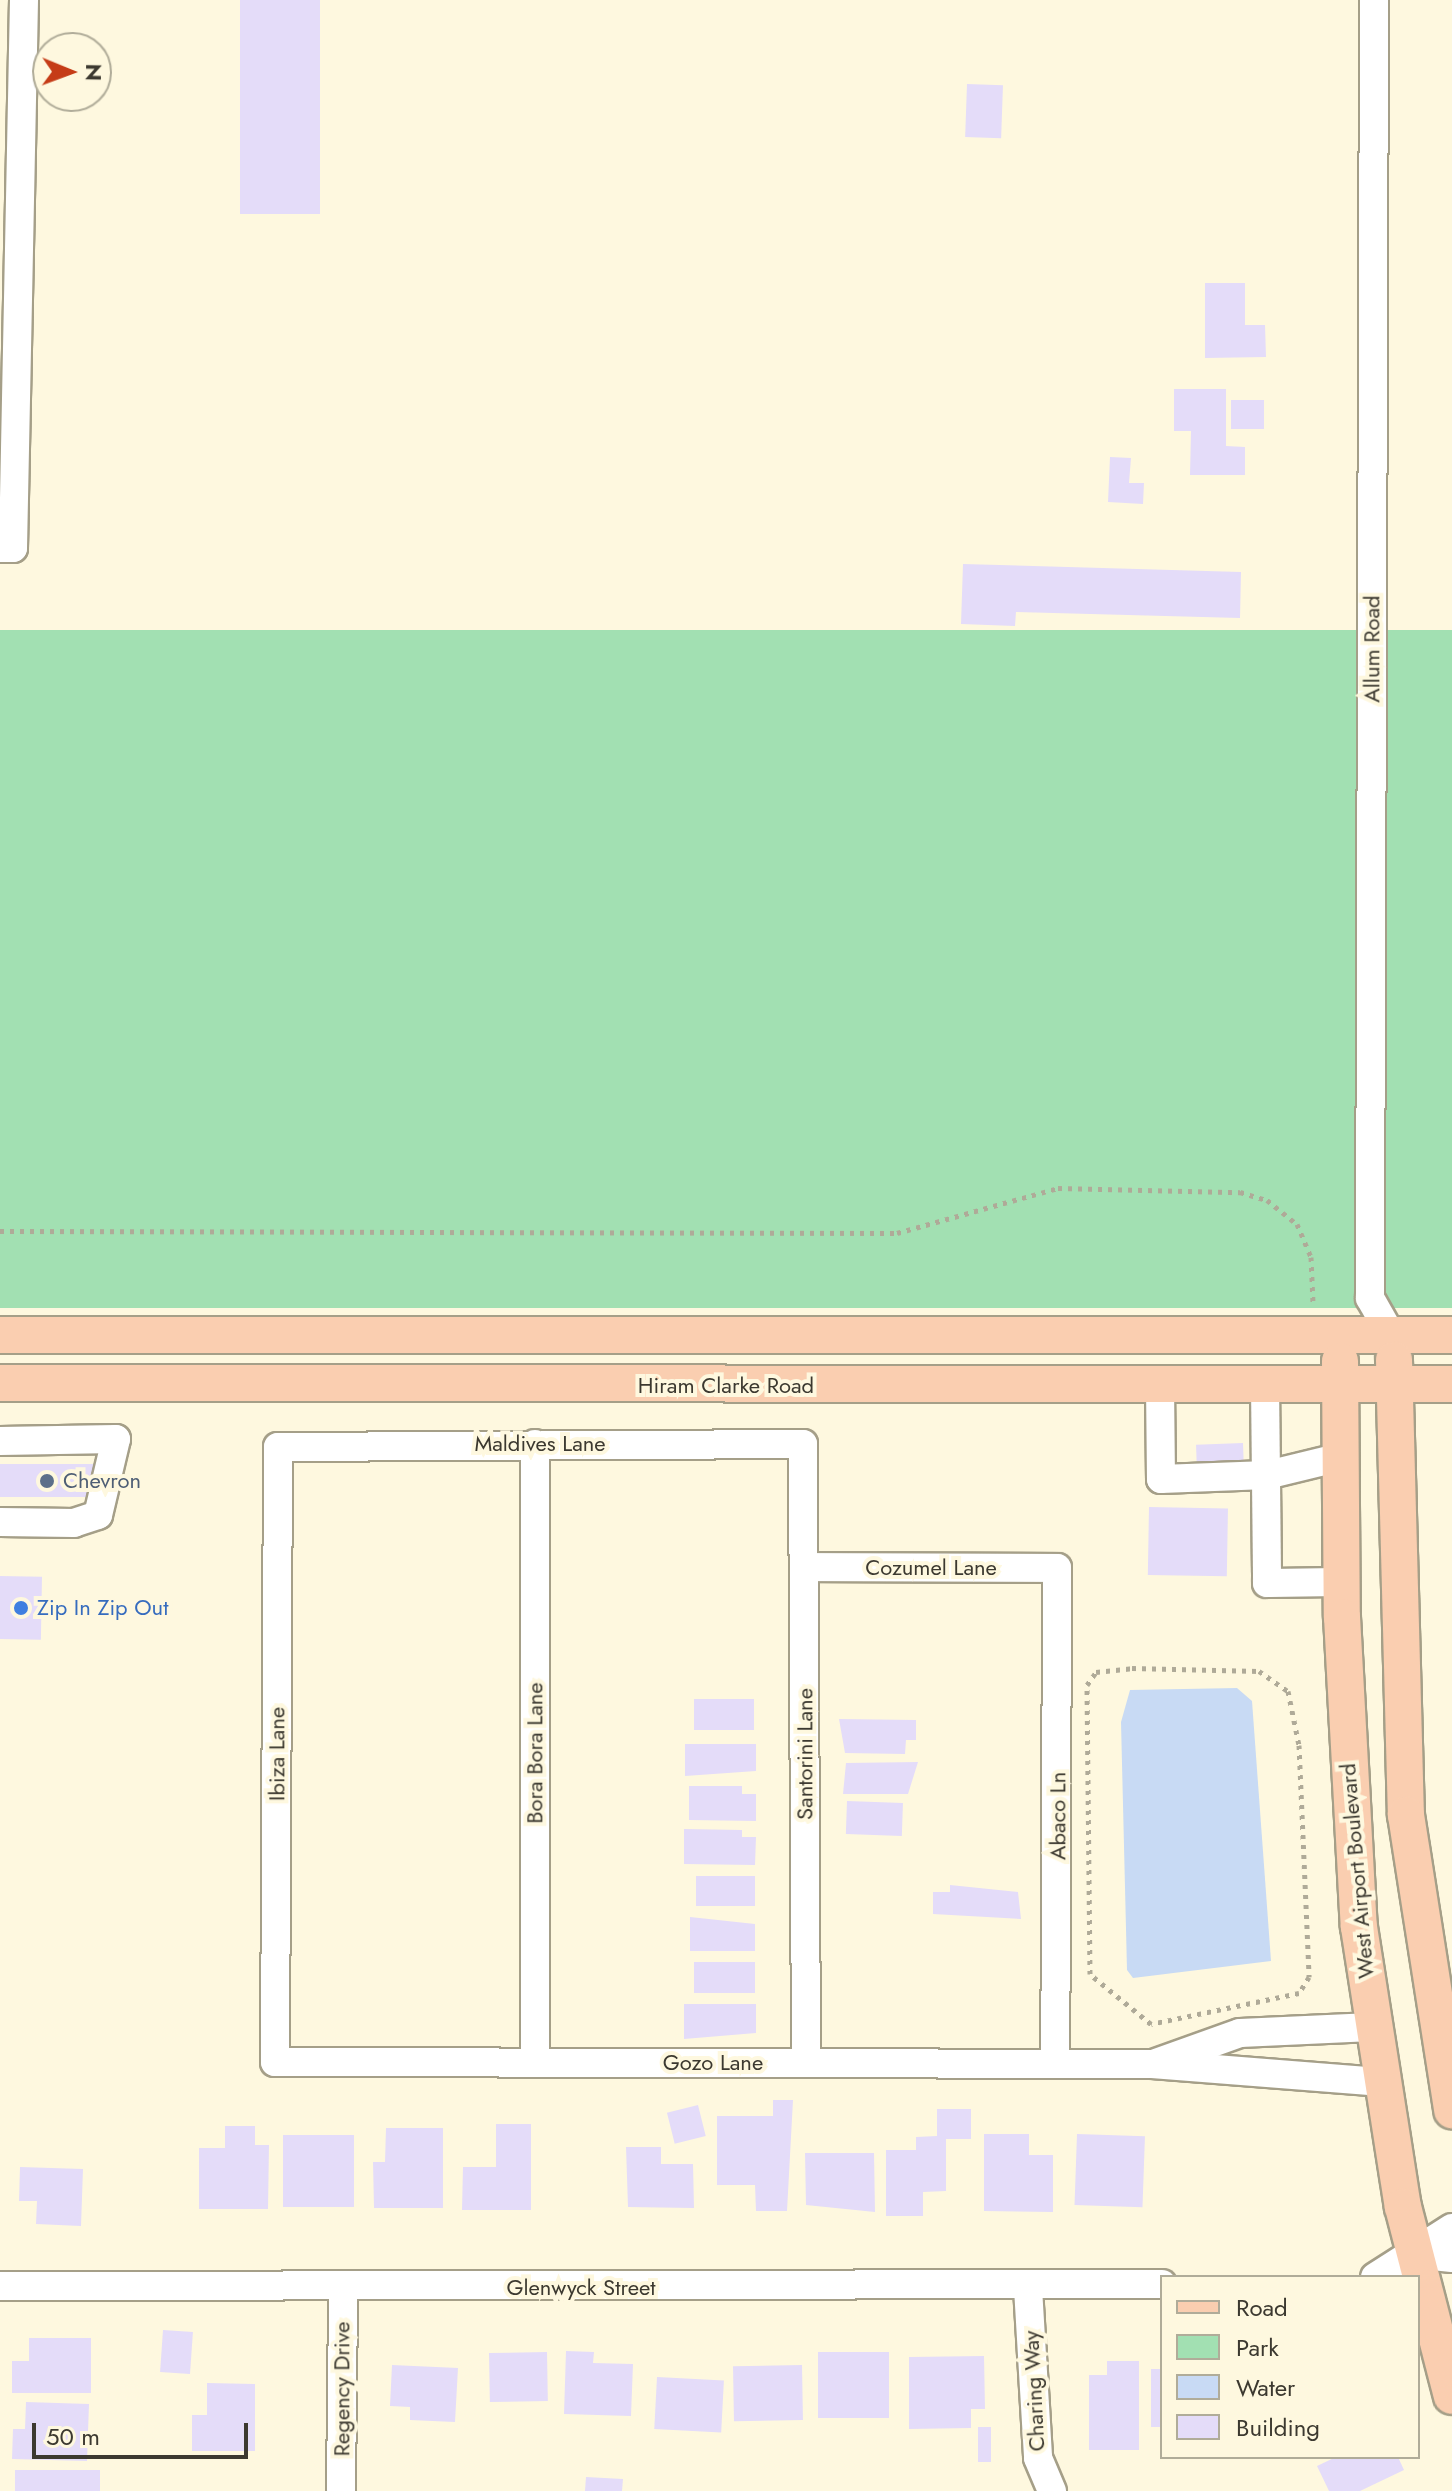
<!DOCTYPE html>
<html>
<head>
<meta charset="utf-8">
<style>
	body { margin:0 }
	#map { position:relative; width:1452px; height:2491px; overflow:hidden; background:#fef8df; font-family:Jost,sans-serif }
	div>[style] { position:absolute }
	.green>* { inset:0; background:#a2e0b2; transform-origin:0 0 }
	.water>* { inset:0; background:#c8daf4 }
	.building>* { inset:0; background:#e4dcf9; transform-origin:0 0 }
	.path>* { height:5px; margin-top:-2.5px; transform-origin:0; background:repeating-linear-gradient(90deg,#afaa98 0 4px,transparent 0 10px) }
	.roads { filter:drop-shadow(2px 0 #a59f88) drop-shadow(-2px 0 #a59f88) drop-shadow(0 2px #a59f88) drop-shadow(0 -2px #a59f88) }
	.minor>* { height:28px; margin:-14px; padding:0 14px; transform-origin:14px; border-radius:14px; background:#fff }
	.major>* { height:36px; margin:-18px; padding:0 18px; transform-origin:18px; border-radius:18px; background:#faceb0 }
	.dots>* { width:22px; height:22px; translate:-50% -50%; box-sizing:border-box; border:4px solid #fef8df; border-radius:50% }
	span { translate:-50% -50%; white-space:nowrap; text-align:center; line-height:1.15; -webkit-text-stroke:8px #fef8df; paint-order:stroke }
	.street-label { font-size:22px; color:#3c3930 }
	.service-label { font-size:22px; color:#4e5e75 }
	.left { translate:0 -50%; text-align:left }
	.shop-label { font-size:22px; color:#366cbe }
	.legend { position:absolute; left:1160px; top:2275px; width:260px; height:184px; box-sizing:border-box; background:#fef8df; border:2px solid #b0ac99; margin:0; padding:10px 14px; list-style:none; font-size:24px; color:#3c3930 }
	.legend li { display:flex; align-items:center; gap:16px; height:40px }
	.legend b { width:40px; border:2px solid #b0ac99 }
	.north { position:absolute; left:32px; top:32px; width:80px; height:80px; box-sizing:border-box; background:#fef8df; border:2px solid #b0ac99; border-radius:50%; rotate:91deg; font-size:22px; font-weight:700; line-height:32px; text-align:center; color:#3c3930 }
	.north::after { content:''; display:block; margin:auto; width:28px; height:36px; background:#c53c17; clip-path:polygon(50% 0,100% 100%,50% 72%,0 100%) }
	.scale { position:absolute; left:32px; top:2423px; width:216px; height:36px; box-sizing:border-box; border:4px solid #3c3930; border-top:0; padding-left:10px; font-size:24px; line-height:28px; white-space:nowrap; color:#3c3930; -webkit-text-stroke:6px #fef8df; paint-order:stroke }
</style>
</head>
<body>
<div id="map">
	<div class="green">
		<div style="left:0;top:630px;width:1452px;height:678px"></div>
	</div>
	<div class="water">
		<div style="clip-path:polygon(1237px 1688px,1252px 1701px,1271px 1961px,1133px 1978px,1127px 1970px,1121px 1722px,1130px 1690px)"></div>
	</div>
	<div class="building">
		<div style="left:240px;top:0;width:80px;height:214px"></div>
		<div style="left:967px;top:84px;width:36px;height:53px;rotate:2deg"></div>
		<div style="clip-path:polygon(1205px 283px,1245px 283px,1245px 325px,1265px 325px,1266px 357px,1205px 358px)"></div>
		<div style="clip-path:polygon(1174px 389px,1226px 389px,1226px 446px,1245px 447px,1245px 475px,1190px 475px,1191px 431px,1174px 431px)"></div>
		<div style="left:1231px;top:400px;width:33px;height:29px"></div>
		<div style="clip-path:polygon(1110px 457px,1131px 458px,1129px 483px,1144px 483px,1143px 504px,1108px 502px)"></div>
		<div style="clip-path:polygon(963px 564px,1241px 572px,1240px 618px,1016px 612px,1015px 626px,961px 624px)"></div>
		<div style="left:1243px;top:1443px;width:27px;height:47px;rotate:88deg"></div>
		<div style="left:0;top:1464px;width:93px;height:33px"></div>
		<div style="left:1149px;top:1507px;width:79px;height:68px;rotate:1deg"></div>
		<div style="left:0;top:1576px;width:42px;height:63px;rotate:1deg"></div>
		<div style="left:694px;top:1699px;width:60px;height:31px"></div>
		<div style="clip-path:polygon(839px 1719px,916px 1720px,916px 1740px,906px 1740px,905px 1754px,845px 1753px)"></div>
		<div style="clip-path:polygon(685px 1744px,756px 1744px,756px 1771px,685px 1776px)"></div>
		<div style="clip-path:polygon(918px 1762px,908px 1794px,843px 1794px,846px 1763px)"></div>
		<div style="clip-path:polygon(689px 1786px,742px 1786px,742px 1794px,756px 1794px,756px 1821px,689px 1820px)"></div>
		<div style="left:847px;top:1801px;width:56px;height:33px;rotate:2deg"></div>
		<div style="clip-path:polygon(684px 1829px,742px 1830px,742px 1837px,756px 1837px,755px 1865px,684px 1864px)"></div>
		<div style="left:696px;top:1876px;width:59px;height:30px"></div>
		<div style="clip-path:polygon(950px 1885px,1018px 1892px,1021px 1919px,933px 1914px,933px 1892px,950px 1892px)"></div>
		<div style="clip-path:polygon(690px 1917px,755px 1924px,755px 1951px,690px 1951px)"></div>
		<div style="left:694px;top:1962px;width:61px;height:31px"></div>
		<div style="clip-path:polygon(684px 2004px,756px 2004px,756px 2033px,684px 2039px)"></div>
		<div style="clip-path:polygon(773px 2100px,793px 2100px,787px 2211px,756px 2211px,755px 2185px,717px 2185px,717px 2116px,773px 2116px)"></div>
		<div style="left:698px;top:2105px;width:32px;height:32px;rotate:76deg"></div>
		<div style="clip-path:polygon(937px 2109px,971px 2109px,971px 2139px,946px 2139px,946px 2191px,923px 2192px,923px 2216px,886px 2216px,886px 2150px,916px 2150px,916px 2137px,937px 2136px)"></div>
		<div style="clip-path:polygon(496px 2124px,531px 2124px,531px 2210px,462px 2210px,463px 2167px,496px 2167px)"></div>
		<div style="clip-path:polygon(225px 2126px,255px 2126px,255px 2145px,269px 2145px,268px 2209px,199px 2209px,199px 2148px,225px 2148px)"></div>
		<div style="clip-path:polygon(386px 2128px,443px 2128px,443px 2208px,374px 2208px,373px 2162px,385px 2162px)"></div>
		<div style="clip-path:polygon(984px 2134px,1029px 2134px,1029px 2155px,1053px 2155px,1053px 2212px,984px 2211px)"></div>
		<div style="left:1077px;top:2134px;width:68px;height:71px;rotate:2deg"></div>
		<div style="left:354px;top:2135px;width:72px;height:71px;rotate:90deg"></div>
		<div style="clip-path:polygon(626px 2147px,661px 2147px,661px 2164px,693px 2164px,694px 2208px,628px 2207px)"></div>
		<div style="clip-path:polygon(805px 2153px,874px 2153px,875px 2212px,806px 2205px)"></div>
		<div style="clip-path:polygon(20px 2167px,83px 2169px,81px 2226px,36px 2224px,37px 2201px,19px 2201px)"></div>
		<div style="left:163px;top:2330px;width:30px;height:42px;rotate:4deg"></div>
		<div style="clip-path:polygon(29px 2338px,91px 2338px,91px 2393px,12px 2393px,12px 2361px,29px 2361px)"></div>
		<div style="clip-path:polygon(566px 2351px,594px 2352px,593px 2363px,633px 2364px,631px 2416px,564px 2414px)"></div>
		<div style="left:547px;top:2352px;width:49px;height:58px;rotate:89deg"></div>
		<div style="left:818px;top:2352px;width:71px;height:66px"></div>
		<div style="clip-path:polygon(984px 2356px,985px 2409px,971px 2409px,971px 2428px,909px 2429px,909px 2357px)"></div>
		<div style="clip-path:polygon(1107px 2361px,1139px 2361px,1139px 2450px,1089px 2450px,1089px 2375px,1107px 2375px)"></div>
		<div style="clip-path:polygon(392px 2365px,458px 2368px,455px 2422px,410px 2420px,410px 2407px,390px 2406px)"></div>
		<div style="left:802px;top:2365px;width:55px;height:69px;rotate:89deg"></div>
		<div style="left:1151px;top:2369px;width:11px;height:58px"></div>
		<div style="left:657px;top:2377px;width:67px;height:52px;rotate:3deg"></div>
		<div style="clip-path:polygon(207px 2383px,255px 2384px,255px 2451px,192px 2451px,192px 2415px,207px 2415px)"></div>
		<div style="clip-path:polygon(26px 2402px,89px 2404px,87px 2461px,12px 2459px,13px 2429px,25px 2429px)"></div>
		<div style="left:978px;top:2427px;width:13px;height:35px"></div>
		<div style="clip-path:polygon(1336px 2457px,1398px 2457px,1404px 2470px,1360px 2491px,1329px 2491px,1317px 2466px)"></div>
		<div style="left:15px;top:2470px;width:85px;height:21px"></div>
		<div style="clip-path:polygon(586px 2477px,623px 2479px,622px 2491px,585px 2491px)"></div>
	</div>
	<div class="path">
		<div style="left:0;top:1231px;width:897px;rotate:0.13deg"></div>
		<div style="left:897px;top:1233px;width:167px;rotate:-15.6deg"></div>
		<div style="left:1058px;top:1188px;width:182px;rotate:1.3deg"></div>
		<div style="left:1240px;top:1192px;width:28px;rotate:17deg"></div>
		<div style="left:1267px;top:1200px;width:38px;rotate:39deg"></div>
		<div style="left:1297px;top:1224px;width:36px;rotate:67deg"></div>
		<div style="left:1311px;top:1257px;width:46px;rotate:87.5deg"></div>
		<div style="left:1132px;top:1668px;width:127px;rotate:1.4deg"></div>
		<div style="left:1259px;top:1671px;width:35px;rotate:35deg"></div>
		<div style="left:1288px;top:1691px;width:55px;rotate:78.5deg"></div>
		<div style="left:1299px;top:1745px;width:232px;rotate:87.5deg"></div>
		<div style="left:1309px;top:1977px;width:19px;rotate:122deg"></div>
		<div style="left:1299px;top:1993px;width:151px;rotate:168.2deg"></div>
		<div style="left:1151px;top:2024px;width:79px;rotate:-140.7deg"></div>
		<div style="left:1090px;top:1974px;width:289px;rotate:-90.6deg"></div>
		<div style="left:1087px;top:1685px;width:16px;rotate:-55deg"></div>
		<div style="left:1096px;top:1672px;width:36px;rotate:-6deg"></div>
	</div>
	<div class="roads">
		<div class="minor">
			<div style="left:1374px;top:0;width:1298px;rotate:90.18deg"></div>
			<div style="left:1370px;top:1298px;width:43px;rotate:60.4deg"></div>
			<div style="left:0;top:548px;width:13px"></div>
			<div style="left:13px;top:548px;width:548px;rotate:-88.85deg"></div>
			<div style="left:1265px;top:1384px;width:199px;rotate:89.4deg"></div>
			<div style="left:1267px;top:1583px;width:74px;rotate:-0.8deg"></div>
			<div style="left:1160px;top:1385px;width:94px;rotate:89.4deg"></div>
			<div style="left:1161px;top:1479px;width:106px;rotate:-2.2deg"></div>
			<div style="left:1267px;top:1475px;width:76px;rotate:-13.7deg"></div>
			<div style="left:0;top:1441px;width:116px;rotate:-1deg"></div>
			<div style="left:116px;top:1439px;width:78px;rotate:103.3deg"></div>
			<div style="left:98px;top:1515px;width:25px;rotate:162deg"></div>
			<div style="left:74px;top:1523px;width:74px;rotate:-179.2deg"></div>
			<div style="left:804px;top:1567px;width:253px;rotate:0.2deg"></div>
			<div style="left:1057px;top:1568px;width:496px;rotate:90.2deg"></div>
			<div style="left:535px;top:2063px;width:619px;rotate:-90deg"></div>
			<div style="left:806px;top:2063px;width:619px;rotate:-90.28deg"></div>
			<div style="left:803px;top:1444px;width:525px;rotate:179.67deg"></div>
			<div style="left:278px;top:1447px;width:615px;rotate:90.28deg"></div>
			<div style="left:275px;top:2062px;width:877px;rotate:0.13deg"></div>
			<div style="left:1152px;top:2064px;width:228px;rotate:4.5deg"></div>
			<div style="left:1156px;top:2063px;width:89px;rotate:-19.7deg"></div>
			<div style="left:1240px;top:2033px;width:132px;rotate:-2.6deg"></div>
			<div style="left:1414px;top:2254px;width:38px;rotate:6deg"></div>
			<div style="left:1375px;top:2277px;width:91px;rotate:-32.5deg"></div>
			<div style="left:0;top:2286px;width:1162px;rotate:-0.1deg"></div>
			<div style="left:1028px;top:2288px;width:170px;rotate:86.6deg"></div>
			<div style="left:1038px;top:2458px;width:36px;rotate:67deg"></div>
			<div style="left:341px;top:2491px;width:203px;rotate:-89.4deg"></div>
		</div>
		<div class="major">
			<div style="left:0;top:1335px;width:1452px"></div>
			<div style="left:1394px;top:1360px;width:455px;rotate:88.5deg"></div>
			<div style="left:1406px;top:1815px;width:299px;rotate:81.1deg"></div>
			<div style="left:1340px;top:1361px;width:256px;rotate:89.6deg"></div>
			<div style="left:1342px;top:1617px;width:310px;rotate:86.9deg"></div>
			<div style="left:1359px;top:1927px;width:283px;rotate:81.1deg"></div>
			<div style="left:1403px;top:2207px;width:195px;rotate:75.5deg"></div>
			<div style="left:0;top:1383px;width:1452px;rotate:0.04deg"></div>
		</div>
	</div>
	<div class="dots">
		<div style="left:47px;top:1481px;background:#5c6f8a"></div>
		<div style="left:21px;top:1608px;background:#3f7fe0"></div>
	</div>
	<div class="street-label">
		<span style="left:1372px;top:649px;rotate:-90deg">Allum Road</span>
		<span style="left:726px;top:1386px">Hiram Clarke Road</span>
		<span style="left:540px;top:1444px">Maldives Lane</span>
		<span style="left:931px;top:1568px">Cozumel Lane</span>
		<span style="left:535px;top:1753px;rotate:-90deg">Bora Bora Lane</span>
		<span style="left:277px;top:1754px;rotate:-90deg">Ibiza Lane</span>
		<span style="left:805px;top:1754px;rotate:-90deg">Santorini Lane</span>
		<span style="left:1058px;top:1816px;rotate:-90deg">Abaco Ln</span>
		<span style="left:1357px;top:1871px;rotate:-95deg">West Airport Boulevard</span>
		<span style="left:713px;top:2063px">Gozo Lane</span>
		<span style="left:581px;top:2288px">Glenwyck Street</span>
		<span style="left:342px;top:2389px;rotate:-90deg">Regency Drive</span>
		<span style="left:1034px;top:2391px;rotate:-93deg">Charing Way</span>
	</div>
	<div class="service-label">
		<span class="left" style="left:63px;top:1481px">Chevron</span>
	</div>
	<div class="shop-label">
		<span class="left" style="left:37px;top:1608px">Zip In Zip Out</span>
	</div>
	<ul class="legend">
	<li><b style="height:10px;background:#faceb0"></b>Road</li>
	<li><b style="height:22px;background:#a2e0b2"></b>Park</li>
	<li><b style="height:22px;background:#c8daf4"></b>Water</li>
	<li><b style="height:22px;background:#e4dcf9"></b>Building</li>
	</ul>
	<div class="north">N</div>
	<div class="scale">50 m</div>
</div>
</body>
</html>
